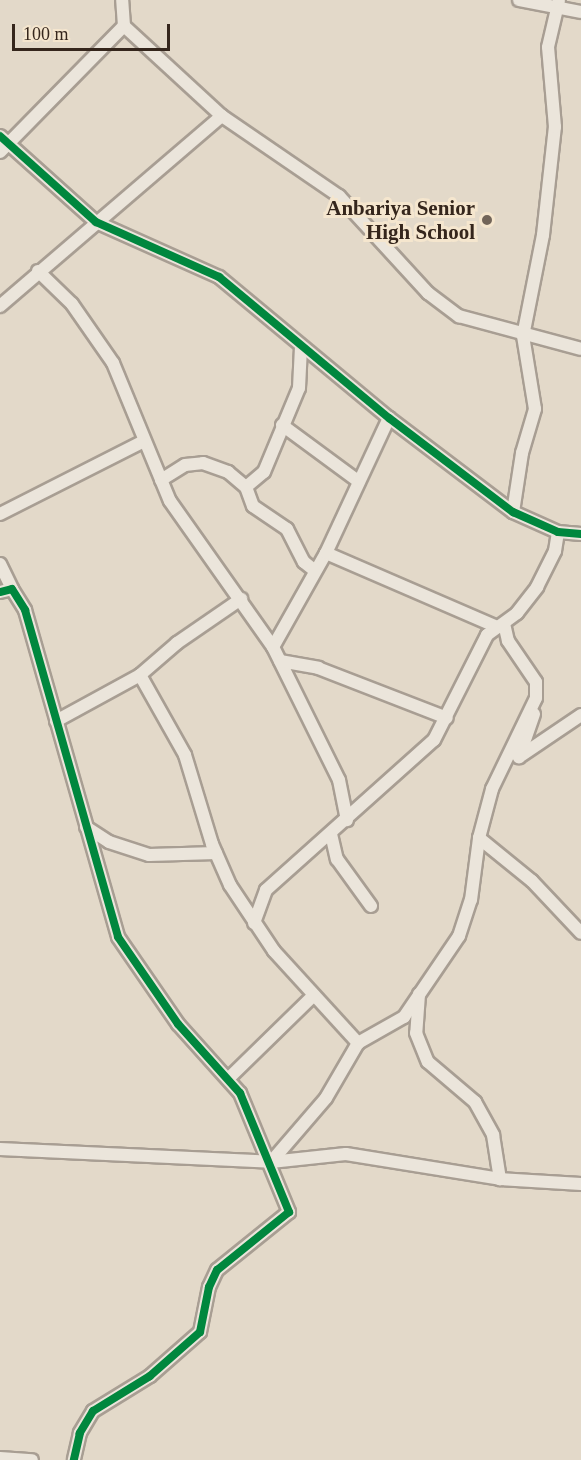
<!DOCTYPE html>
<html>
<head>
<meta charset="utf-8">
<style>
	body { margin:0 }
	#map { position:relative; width:581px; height:1460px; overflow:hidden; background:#e3d9c9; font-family:Georgia,serif }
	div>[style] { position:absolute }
	.roads { filter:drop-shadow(2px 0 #a89e93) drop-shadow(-2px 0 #a89e93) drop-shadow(0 2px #a89e93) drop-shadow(0 -2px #a89e93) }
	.street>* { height:12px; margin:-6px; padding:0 6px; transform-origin:6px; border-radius:6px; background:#ebe5db }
	.cycleway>* { height:8px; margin:-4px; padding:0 4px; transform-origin:4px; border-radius:4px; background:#00873e }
	.dots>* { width:16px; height:16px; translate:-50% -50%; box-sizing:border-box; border:3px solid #f5e6ce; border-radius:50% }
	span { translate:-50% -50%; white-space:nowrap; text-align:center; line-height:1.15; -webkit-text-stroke:6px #f5e6ce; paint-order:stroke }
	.poi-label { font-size:21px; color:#35261c; font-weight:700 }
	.right { translate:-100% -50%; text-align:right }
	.scale { position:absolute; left:12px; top:24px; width:158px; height:27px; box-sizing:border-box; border:3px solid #35261c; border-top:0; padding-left:8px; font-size:18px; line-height:21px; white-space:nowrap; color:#35261c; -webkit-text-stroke:4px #f5e6ce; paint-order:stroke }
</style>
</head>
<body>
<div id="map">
	<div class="roads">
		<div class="street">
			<div style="left:519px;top:0;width:63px;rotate:11deg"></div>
			<div style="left:124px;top:26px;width:133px;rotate:42.6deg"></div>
			<div style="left:222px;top:116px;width:142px;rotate:34.4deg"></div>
			<div style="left:339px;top:196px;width:132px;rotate:47.5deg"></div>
			<div style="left:428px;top:293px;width:39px;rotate:37deg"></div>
			<div style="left:459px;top:316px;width:126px;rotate:15.1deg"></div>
			<div style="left:0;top:136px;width:129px;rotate:41.9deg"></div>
			<div style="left:96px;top:222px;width:135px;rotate:24.1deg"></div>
			<div style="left:219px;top:277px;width:221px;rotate:39.7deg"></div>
			<div style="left:389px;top:418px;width:156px;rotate:37.2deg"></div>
			<div style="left:513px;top:512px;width:49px;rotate:24deg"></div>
			<div style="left:558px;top:532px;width:23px;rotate:5deg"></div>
			<div style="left:0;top:152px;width:177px;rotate:-45.5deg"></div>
			<div style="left:124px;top:26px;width:26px;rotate:-94deg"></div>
			<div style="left:38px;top:271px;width:47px;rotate:44.1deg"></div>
			<div style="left:72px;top:304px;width:72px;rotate:55.2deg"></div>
			<div style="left:113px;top:363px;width:149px;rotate:67.6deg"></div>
			<div style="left:170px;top:501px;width:179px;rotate:54.8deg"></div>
			<div style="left:273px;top:647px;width:148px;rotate:63.6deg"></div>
			<div style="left:339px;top:780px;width:41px;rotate:78.7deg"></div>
			<div style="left:0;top:306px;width:292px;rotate:-40.6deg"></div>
			<div style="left:282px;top:425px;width:94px;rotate:36.4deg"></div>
			<div style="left:161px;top:480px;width:28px;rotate:-32deg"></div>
			<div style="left:185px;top:465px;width:18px;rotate:-6deg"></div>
			<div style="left:203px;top:463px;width:27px;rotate:20deg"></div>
			<div style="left:228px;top:472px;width:23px;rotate:40deg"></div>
			<div style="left:246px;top:487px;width:20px;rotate:70deg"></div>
			<div style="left:253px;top:506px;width:41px;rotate:34.1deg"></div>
			<div style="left:287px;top:529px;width:37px;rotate:63deg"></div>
			<div style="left:304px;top:562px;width:13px;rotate:39deg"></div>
			<div style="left:246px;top:487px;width:23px;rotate:-40deg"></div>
			<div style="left:264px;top:472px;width:91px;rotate:-67.4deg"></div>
			<div style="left:299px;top:388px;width:41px;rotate:-87.2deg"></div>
			<div style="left:513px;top:512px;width:60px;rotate:-81.3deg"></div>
			<div style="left:522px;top:453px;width:46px;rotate:-73.5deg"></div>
			<div style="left:535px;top:409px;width:74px;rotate:-99.3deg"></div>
			<div style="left:523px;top:336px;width:103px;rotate:-78.8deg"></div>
			<div style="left:543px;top:235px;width:109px;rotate:-83.7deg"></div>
			<div style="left:555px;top:127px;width:80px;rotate:-95deg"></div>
			<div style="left:548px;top:47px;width:48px;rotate:-76.8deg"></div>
			<div style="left:0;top:514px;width:159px;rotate:-26.9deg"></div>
			<div style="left:326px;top:553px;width:184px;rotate:23.4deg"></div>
			<div style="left:0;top:564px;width:28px;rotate:64deg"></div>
			<div style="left:0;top:592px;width:12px;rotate:-14deg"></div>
			<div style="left:12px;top:589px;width:25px;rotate:58deg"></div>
			<div style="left:25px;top:610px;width:340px;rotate:74.1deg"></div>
			<div style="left:118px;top:937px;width:106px;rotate:55.4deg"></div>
			<div style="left:178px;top:1024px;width:93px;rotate:48.1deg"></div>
			<div style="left:240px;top:1093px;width:129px;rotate:67.6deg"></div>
			<div style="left:289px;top:1212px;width:92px;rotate:141.1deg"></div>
			<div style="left:217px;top:1270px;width:19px;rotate:115deg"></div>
			<div style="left:209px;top:1287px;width:46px;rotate:101.3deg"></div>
			<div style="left:200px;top:1332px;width:67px;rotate:138.7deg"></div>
			<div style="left:150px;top:1376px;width:67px;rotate:148.4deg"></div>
			<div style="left:93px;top:1411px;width:26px;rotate:121deg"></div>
			<div style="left:80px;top:1433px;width:28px;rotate:103deg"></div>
			<div style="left:273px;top:647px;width:108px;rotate:-60.6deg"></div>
			<div style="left:326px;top:553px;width:149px;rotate:-65deg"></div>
			<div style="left:280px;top:661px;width:39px;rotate:10deg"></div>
			<div style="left:318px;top:668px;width:138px;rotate:21.2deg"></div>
			<div style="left:140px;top:675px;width:92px;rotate:60.6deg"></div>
			<div style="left:185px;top:755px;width:93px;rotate:73.1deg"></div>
			<div style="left:212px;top:844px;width:45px;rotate:66.3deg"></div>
			<div style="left:230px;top:885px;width:79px;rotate:56.3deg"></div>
			<div style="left:274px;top:951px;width:125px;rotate:47.6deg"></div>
			<div style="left:534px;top:714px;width:46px;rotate:109.2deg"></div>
			<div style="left:519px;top:757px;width:75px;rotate:-34.1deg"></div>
			<div style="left:56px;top:721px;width:96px;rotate:-28.7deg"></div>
			<div style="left:140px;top:675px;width:49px;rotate:-40.9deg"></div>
			<div style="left:177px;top:643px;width:78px;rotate:-34.5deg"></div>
			<div style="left:86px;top:827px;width:27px;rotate:33deg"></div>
			<div style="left:109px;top:842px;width:42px;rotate:18deg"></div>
			<div style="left:149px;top:855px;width:67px;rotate:-1.7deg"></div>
			<div style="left:331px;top:834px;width:26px;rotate:77deg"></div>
			<div style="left:337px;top:859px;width:58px;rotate:54.1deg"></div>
			<div style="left:479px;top:838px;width:68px;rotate:39.1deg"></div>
			<div style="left:532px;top:881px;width:71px;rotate:46.7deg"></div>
			<div style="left:254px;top:923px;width:35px;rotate:-70deg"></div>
			<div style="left:266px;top:890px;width:225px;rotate:-41.8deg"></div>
			<div style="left:434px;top:740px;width:118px;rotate:-63.2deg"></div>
			<div style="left:487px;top:635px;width:37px;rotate:-36deg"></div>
			<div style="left:517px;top:613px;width:33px;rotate:-52deg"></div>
			<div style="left:537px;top:587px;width:40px;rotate:-63.4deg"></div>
			<div style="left:555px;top:551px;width:19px;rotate:-81deg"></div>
			<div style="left:419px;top:994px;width:39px;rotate:94deg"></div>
			<div style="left:416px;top:1033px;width:31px;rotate:68deg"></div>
			<div style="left:428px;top:1062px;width:62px;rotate:40.4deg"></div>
			<div style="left:475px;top:1102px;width:38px;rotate:61deg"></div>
			<div style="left:493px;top:1135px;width:45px;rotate:81deg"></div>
			<div style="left:230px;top:1077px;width:117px;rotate:-44.3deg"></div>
			<div style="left:0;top:1149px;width:271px;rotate:2.7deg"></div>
			<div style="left:271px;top:1162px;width:75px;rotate:-6.1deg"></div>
			<div style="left:346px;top:1154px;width:156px;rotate:9.2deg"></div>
			<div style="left:500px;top:1179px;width:81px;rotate:3.5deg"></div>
			<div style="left:271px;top:1162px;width:84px;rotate:-49.3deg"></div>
			<div style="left:326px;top:1098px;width:64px;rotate:-59.8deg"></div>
			<div style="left:358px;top:1043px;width:53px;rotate:-29.5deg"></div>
			<div style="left:404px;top:1017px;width:98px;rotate:-55.8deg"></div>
			<div style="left:459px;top:936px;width:38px;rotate:-72deg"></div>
			<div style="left:471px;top:900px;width:63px;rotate:-82.6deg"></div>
			<div style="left:479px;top:838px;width:51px;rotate:-75.1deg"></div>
			<div style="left:492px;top:789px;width:101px;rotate:-64.2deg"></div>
			<div style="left:536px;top:698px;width:16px;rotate:-90deg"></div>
			<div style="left:536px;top:682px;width:50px;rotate:-124.3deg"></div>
			<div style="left:508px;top:641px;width:17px;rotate:-103deg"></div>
			<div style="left:0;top:1458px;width:32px;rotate:4deg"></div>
		</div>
	</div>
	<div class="cycleway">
		<div style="left:0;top:136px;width:129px;rotate:41.9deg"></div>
		<div style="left:96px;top:222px;width:135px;rotate:24.1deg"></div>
		<div style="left:219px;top:277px;width:221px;rotate:39.7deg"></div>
		<div style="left:389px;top:418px;width:156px;rotate:37.2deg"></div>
		<div style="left:513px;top:512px;width:49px;rotate:24deg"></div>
		<div style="left:558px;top:532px;width:23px;rotate:5deg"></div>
		<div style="left:0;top:592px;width:12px;rotate:-14deg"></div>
		<div style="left:12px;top:589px;width:25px;rotate:58deg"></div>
		<div style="left:25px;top:610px;width:340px;rotate:74.1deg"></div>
		<div style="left:118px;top:937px;width:106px;rotate:55.4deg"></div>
		<div style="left:178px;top:1024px;width:93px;rotate:48.1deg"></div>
		<div style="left:240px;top:1093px;width:129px;rotate:67.6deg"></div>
		<div style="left:289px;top:1212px;width:92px;rotate:141.1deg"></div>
		<div style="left:217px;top:1270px;width:19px;rotate:115deg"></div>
		<div style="left:209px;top:1287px;width:46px;rotate:101.3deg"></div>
		<div style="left:200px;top:1332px;width:67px;rotate:138.7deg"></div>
		<div style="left:150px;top:1376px;width:67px;rotate:148.4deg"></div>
		<div style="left:93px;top:1411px;width:26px;rotate:121deg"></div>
		<div style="left:80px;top:1433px;width:28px;rotate:103deg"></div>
	</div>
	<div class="dots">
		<div style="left:487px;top:220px;background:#726559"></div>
	</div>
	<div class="poi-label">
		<span class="right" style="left:475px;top:220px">Anbariya Senior<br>High School</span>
	</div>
	<div class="scale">100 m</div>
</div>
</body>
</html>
